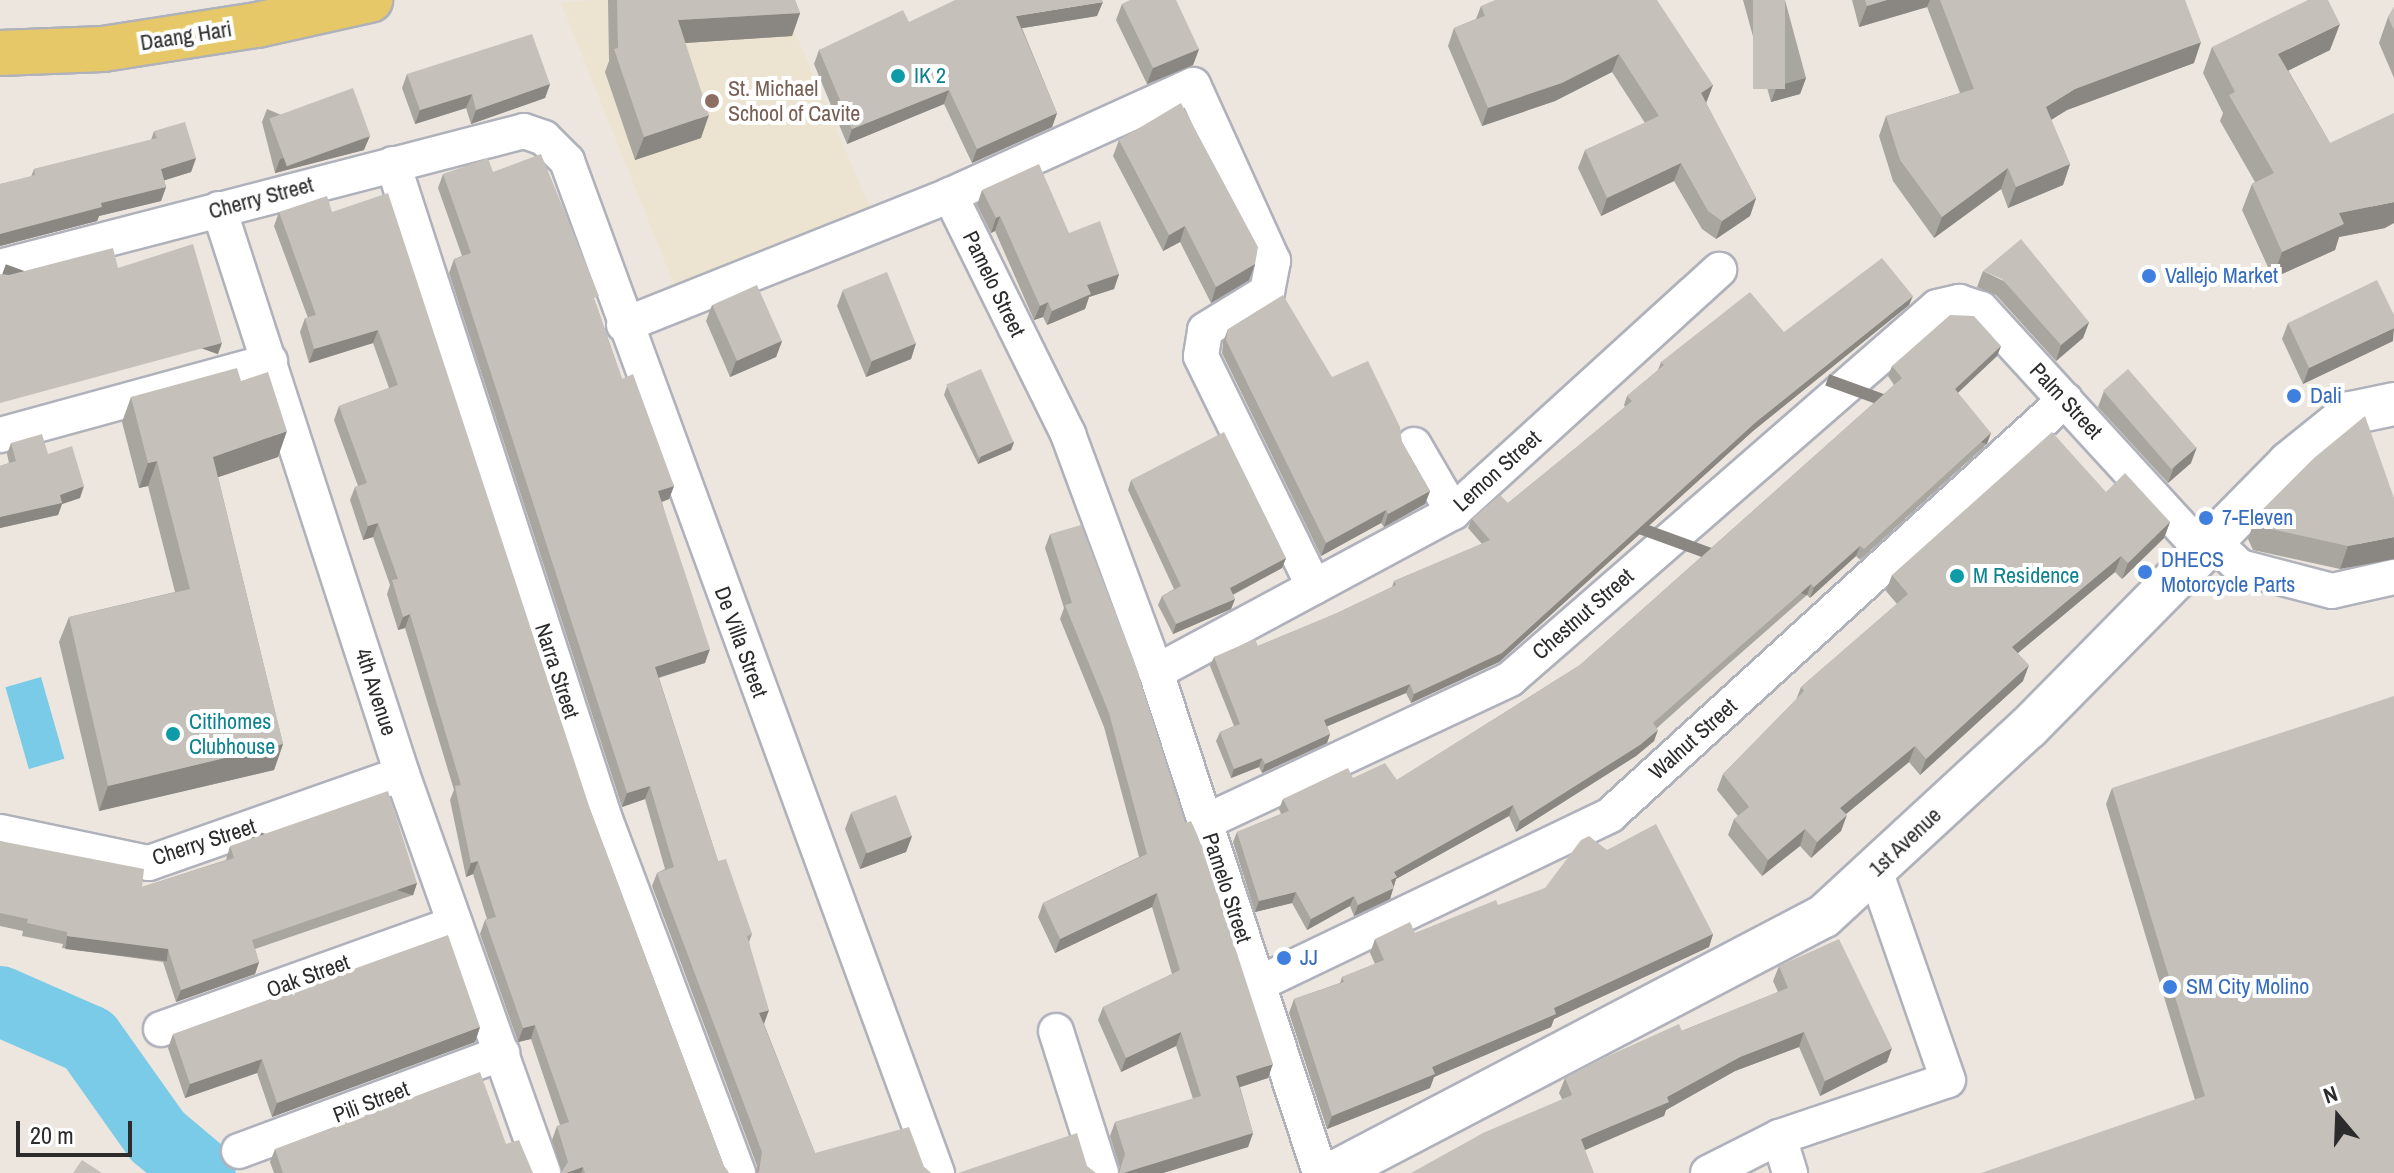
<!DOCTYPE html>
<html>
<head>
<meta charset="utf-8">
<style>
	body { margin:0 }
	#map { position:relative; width:2394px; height:1173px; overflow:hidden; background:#ece6df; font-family:"Archivo Narrow",sans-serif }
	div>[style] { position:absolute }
	.education>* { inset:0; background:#ece3d0 }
	.water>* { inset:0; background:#7acbe7; transform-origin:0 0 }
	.river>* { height:70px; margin:-35px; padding:0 35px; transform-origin:35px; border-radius:35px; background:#7acbe7 }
	.roads { filter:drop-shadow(2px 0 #afb1bb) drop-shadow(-2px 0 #afb1bb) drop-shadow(0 2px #afb1bb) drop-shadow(0 -2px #afb1bb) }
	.minor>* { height:34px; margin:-17px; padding:0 17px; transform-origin:17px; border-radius:17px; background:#fff }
	.tertiary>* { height:42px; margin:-21px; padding:0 21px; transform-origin:21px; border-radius:21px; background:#fff }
	.primary>* { height:44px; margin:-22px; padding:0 22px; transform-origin:22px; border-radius:22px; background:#e7c869 }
	.wall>* { inset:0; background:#a9a6a0 }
	.shaded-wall>* { inset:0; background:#8a8782; transform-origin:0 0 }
	.building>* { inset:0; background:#c5c1ba; transform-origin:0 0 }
	.dots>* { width:22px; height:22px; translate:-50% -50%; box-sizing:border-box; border:4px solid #fff; border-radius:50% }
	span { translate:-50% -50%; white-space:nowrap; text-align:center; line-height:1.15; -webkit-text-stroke:8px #fff; paint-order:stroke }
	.street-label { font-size:22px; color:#2c2c2c }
	.culture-label { font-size:22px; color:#0d838f }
	.left { translate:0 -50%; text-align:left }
	.education-label { font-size:22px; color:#785e54 }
	.shop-label { font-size:22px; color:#366cbe }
	.north { position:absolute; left:2298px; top:1077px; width:80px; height:80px; -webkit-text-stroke:6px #fff; paint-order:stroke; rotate:341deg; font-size:22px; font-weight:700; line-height:32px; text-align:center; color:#2c2c2c }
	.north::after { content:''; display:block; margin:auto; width:28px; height:36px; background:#2c2c2c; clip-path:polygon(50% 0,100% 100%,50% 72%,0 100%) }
	.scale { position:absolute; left:16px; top:1121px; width:116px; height:36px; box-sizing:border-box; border:4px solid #2c2c2c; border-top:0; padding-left:10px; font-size:24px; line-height:28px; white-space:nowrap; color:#2c2c2c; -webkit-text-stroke:6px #fff; paint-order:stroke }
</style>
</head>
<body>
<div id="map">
	<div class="education">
		<div style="clip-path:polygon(591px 0,781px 0,870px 208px,680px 299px,561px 3px)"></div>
	</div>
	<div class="water">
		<div style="left:41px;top:677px;width:85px;height:37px;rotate:74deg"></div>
	</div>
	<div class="river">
		<div style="left:0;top:1001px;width:97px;rotate:23.7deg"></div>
		<div style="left:89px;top:1040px;width:118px;rotate:54.7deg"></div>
		<div style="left:157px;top:1136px;width:57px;rotate:40.1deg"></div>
	</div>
	<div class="roads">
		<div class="minor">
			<div style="left:393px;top:164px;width:688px;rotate:72.07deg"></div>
			<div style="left:605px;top:819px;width:378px;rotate:69.4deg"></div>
			<div style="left:219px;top:209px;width:594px;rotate:72.05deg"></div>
			<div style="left:402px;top:774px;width:423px;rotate:70.5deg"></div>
			<div style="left:0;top:267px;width:541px;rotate:-14.55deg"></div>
			<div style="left:524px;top:131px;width:21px;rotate:19deg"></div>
			<div style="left:544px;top:138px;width:33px;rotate:45deg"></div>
			<div style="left:567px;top:161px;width:1078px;rotate:69.92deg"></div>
			<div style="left:624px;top:325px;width:351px;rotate:-21.7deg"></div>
			<div style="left:0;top:435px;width:280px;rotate:-15.3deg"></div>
			<div style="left:1414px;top:445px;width:78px;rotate:59.8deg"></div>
			<div style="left:2215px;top:543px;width:35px;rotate:44deg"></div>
			<div style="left:2240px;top:567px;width:95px;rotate:14.6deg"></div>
			<div style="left:2332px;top:591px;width:64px;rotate:-12.7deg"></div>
			<div style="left:1314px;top:587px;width:257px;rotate:-116.1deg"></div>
			<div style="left:1201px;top:356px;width:26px;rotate:-81deg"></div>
			<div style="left:1205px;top:330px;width:73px;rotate:-31.5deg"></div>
			<div style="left:1267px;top:292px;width:32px;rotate:-79deg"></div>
			<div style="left:1273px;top:261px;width:193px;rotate:-114.4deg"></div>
			<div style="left:1193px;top:85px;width:267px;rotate:155.6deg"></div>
			<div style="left:950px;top:195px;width:267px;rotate:63.7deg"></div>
			<div style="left:1068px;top:434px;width:254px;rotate:69.7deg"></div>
			<div style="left:1156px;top:672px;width:527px;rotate:71.87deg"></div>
			<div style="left:1156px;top:672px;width:337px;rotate:-28.3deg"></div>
			<div style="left:1453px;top:512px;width:360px;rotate:-42.3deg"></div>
			<div style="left:1205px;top:822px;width:337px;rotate:-25.1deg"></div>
			<div style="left:1510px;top:679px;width:566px;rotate:-41.06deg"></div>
			<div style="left:1937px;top:307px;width:23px;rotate:-13deg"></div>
			<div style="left:1959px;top:302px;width:23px;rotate:18deg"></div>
			<div style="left:1981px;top:309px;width:330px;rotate:47.5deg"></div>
			<div style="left:0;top:832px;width:152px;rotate:11.8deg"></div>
			<div style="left:149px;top:863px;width:268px;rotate:-19.4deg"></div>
			<div style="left:1258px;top:984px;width:390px;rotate:-25.6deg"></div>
			<div style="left:1610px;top:815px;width:616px;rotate:-42.37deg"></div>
			<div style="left:161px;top:1029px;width:312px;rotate:-19.7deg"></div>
			<div style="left:1056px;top:1031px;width:149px;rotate:72.4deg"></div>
			<div style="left:1779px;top:1137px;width:38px;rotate:73deg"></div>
			<div style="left:239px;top:1151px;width:281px;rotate:-20.4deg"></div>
			<div style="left:1708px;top:1173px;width:80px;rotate:-26.9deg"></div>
			<div style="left:1779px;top:1137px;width:178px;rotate:-18.6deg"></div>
			<div style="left:1948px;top:1080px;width:222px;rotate:-109.2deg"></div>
		</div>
		<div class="tertiary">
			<div style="left:1333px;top:1173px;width:554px;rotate:-27.63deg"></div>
			<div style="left:1824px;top:916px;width:277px;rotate:-42.7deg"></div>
			<div style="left:2028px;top:728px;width:372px;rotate:-45.4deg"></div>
			<div style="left:2289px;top:463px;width:80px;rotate:-38.9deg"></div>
			<div style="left:2351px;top:413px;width:44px;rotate:-11.8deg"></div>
		</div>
		<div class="primary">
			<div style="left:0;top:53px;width:103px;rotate:-2.2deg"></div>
			<div style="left:103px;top:49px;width:156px;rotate:-8.9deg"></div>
			<div style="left:257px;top:25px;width:116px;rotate:-12.5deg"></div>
		</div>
	</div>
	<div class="wall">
		<div style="clip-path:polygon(608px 0,795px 0,800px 13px,792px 36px,685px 43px,701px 138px,635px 160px,605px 72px,609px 61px)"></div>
		<div style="clip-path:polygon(1743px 0,1785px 0,1806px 78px,1800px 94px,1771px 102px)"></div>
		<div style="clip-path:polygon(1852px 0,2185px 0,2194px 63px,2067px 110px,2051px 120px,2070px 164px,2063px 185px,2008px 208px,2001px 189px,1934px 238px,1893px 181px,1879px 136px,1886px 116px,1960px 93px,1927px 7px,1859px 27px)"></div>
		<div style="clip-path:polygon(1122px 4px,1199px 49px,1193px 65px,1147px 84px,1116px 20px)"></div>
		<div style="clip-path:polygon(1481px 6px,1713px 85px,1706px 103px,1756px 198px,1750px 216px,1716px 239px,1702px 229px,1674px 181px,1601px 216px,1578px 168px,1585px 150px,1645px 123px,1612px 72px,1555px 101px,1482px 126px,1448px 46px,1454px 28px,1476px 19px)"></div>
		<div style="clip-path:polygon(2394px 7px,2394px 78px,2379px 43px,2388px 17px)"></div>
		<div style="clip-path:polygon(1097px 16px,1022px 28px,1057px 113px,1052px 127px,972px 163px,944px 104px,847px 144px,814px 64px,819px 50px,909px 22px)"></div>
		<div style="clip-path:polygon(2212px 47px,2330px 50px,2288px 70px,2330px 143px,2385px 228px,2339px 237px,2335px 250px,2273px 278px,2242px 210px,2252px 184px,2255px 182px,2220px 121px,2223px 113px,2203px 73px)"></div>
		<div style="clip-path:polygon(407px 74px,550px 84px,545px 98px,471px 124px,466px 108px,415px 124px,402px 88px)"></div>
		<div style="clip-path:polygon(267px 109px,364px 150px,275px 173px,262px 122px)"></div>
		<div style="clip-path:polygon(154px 131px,196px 158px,191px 172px,164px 180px,166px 187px,161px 201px,99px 216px,97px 221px,0 246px,0 184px,31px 177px,34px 169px,151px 140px)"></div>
		<div style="clip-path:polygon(1119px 140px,1255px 264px,1249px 280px,1211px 303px,1180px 242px,1163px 251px,1113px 156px)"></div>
		<div style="clip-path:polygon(493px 172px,596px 304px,622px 379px,674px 486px,669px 499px,662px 502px,705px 663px,659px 678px,718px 861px,752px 934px,749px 942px,764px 1024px,815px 1153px,924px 1167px,931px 1173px,756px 1173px,757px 1166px,652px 886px,657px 873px,665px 869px,645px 799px,622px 807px,449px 273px,454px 259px,462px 256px,438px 188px,443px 174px)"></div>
		<div style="clip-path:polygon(982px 190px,1069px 233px,1119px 274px,1114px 289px,1089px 297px,1085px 309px,1047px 325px,1043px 317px,1034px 320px,995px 231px,991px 233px,977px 205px)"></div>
		<div style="clip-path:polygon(279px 212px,332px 212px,591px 812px,724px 1166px,729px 1173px,561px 1173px,562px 1172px,552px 1140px,557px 1126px,560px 1125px,531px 1039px,518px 1042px,480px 934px,485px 920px,487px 919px,473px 874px,466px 877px,450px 800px,454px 790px,405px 628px,398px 630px,387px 594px,390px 585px,373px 537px,363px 540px,350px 500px,355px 487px,358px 486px,334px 420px,339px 406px,389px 388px,373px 343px,309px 363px,300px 332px,305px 318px,308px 318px,274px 226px)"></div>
		<div style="clip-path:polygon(1983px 271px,2089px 322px,2083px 338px,2056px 361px,1996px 295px,1977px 287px)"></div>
		<div style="clip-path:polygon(843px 290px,916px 343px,911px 359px,866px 377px,837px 306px)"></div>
		<div style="clip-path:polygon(712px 305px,782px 341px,776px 357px,730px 377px,706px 321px)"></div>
		<div style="clip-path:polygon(1909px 305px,1753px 431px,1499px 662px,1411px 703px,1406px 693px,1327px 726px,1330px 734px,1327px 743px,1262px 773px,1259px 767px,1231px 778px,1216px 741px,1220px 732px,1234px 726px,1210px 666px,1214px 657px,1258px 646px,1335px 614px,1392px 587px,1394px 581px,1482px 544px,1468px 528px,1472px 519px,1508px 503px,1578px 446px,1625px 407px,1624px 405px,1627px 396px,1658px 370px,1661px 362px,1784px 332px)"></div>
		<div style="clip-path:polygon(2288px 323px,2393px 341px,2303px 384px,2282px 339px)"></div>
		<div style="clip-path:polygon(1228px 329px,1332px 377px,1402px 442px,1430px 491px,1425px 504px,1384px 527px,1381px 523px,1321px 556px,1222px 353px,1223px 342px)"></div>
		<div style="clip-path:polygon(2001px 346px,1997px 356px,1958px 393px,1987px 444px,1860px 560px,1856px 556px,1810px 598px,1807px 595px,1715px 676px,1657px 728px,1654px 741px,1636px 756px,1516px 832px,1509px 816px,1396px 879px,1390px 899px,1354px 916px,1350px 906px,1307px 930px,1292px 903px,1255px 912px,1233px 842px,1237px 832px,1281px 814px,1279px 809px,1283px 799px,1353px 778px,1397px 780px,1580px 665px,1894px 385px,1888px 376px,1892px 366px)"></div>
		<div style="clip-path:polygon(241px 381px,278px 457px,218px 477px,283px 744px,274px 770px,99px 811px,59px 642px,69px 617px,175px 592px,148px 486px,139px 488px,122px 422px,131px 397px)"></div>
		<div style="clip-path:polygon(947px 386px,1014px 442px,1011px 450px,978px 464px,944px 395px)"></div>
		<div style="clip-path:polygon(2104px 391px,2191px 463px,2168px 483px,2098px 407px)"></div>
		<div style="clip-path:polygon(11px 443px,48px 454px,80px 498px,62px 504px,58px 515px,0 528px,0 466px,9px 463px,7px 454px)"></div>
		<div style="clip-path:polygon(1131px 480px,1286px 558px,1282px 568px,1233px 595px,1235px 599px,1231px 609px,1173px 634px,1158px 605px,1162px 596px,1174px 589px,1128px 490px)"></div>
		<div style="clip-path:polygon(2106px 492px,2170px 522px,2164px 538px,2122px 579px,2115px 572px,2018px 653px,2023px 681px,1920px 775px,1909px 762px,1846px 814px,1841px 831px,1811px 858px,1800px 846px,1762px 876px,1728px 835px,1734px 819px,1738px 816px,1717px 790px,1723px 774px,1796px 700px,1801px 687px,1897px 604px,1886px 591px,1892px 575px)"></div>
		<div style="clip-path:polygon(2394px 498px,2340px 569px,2253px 550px,2248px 539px,2256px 516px)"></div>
		<div style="clip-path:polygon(1050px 534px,1185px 823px,1268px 1078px,1240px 1087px,1253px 1133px,1248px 1147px,1163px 1173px,1118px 1173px,1120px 1168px,1110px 1136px,1115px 1122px,1193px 1099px,1176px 1046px,1121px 1072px,1098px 1020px,1103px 1007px,1172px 974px,1152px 907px,1055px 953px,1038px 917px,1043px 903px,1139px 857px,1104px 727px,1060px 619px,1064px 608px,1045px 548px)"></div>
		<div style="clip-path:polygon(2112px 788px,2394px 1173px,2195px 1100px,2106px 804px)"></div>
		<div style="clip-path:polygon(851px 813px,912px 836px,906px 852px,860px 869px,845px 829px)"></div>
		<div style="clip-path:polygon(0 841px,142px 887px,226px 860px,230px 846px,417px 883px,413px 895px,255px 949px,259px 962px,255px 974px,176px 1002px,163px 962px,62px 948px,63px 944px,22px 936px,23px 931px,0 926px)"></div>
		<div style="clip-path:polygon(1498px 905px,1713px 934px,1709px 947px,1554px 1019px,1551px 1027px,1434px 1077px,1430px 1088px,1327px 1129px,1289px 1013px,1294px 999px,1340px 983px,1342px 977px,1375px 964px,1370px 953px,1375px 939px,1415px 933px)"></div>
		<div style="clip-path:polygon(1779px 966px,1887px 1062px,1820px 1096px,1799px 1047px,1735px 1071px,1666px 1110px,1664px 1116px,1562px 1099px,1559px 1093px,1565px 1078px,1778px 992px,1773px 981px)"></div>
		<div style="clip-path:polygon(480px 1027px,475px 1042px,272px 1117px,257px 1073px,185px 1098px,168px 1048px,173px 1034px)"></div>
		<div style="clip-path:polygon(506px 1144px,533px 1173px,274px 1173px,270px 1162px,275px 1149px)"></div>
	</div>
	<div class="shaded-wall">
		<div style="clip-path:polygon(1887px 0,1930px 0,1927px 7px,1859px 27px,1867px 6px)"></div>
		<div style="clip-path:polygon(1103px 2px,1097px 16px,1011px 30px,1016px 16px)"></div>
		<div style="clip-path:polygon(800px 13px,792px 36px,669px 44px,678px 20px)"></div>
		<div style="clip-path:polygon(2340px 24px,2330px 50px,2269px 80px,2278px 54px)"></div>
		<div style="clip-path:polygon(2201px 42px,2194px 63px,2067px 110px,2038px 128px,2046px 107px,2075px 89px)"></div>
		<div style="clip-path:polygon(1199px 49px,1193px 65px,1147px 84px,1153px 68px)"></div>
		<div style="clip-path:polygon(1619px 54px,1612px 72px,1555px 101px,1482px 126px,1488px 108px)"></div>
		<div style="clip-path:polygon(1806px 78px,1800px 94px,1771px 102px,1777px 86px)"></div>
		<div style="clip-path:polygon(550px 84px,545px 98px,471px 124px,476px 110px)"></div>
		<div style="clip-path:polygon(1713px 85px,1706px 103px,1701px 93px)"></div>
		<div style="clip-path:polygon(949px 90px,944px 104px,847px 144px,852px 129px)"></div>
		<div style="clip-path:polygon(472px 94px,466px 108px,415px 124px,420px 110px)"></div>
		<div style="clip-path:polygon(1057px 113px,1052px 127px,972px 163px,977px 149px)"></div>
		<div style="clip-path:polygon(709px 115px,701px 138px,635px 160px,644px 137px)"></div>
		<div style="clip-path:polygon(370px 136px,364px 150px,275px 173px,280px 159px)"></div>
		<div style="clip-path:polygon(196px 158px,191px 172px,156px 183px,161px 169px)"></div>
		<div style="clip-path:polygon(1681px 163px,1674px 181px,1601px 216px,1607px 198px)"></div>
		<div style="clip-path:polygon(2070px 164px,2063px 185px,2008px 208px,2016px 187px)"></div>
		<div style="clip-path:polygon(2008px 168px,2001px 189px,1934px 238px,1942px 217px)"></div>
		<div style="clip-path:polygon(166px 187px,161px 201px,99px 216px,97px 221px,0 246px,0 234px,101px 203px)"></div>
		<div style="clip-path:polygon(1756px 198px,1750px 216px,1716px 239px,1722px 221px)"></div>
		<div style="clip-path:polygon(2394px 202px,2394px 223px,2385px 228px,2339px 237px,2335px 250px,2273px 278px,2282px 252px,2339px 213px)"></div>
		<div style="clip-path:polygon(1000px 216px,995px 231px,991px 233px,996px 218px)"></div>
		<div style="clip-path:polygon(1185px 226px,1180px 242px,1163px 251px,1169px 235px)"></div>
		<div style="clip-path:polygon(1255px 264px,1249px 280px,1211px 303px,1216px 287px)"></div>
		<div style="clip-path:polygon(1119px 274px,1114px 289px,1089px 297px,1085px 309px,1047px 325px,1052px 311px,1087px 285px)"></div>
		<div style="clip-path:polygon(1913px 296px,1909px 305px,1753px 431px,1499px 662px,1411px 703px,1414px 694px,1756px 422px)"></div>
		<div style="clip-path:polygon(1048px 302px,1043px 317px,1034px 320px,1040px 306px)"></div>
		<div style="clip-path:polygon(2089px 322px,2083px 338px,2056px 361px,2061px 345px)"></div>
		<div style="clip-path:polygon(2394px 328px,2393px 341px,2303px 384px,2309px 368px)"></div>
		<div style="clip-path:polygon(378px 330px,373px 343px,309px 363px,314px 349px)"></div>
		<div style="clip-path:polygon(782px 341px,776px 357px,730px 377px,736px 361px)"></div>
		<div style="left:222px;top:343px;width:12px;height:230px;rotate:110deg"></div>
		<div style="clip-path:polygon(916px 343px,911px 359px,866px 377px,872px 361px)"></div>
		<div style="clip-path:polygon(2001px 346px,1997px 356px,1951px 399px,1955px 389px)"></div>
		<div style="clip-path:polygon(287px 431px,278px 457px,204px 482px,213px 457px)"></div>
		<div style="left:1991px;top:433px;width:12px;height:172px;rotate:110deg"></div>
		<div style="clip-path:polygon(1014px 442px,1011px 450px,978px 464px,981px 456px)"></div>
		<div style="clip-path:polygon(2197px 447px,2191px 463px,2168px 483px,2174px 467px)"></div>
		<div style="clip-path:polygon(157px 461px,148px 486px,139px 488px,148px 463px)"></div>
		<div style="clip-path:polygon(84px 486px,80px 498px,62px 504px,58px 515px,0 528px,0 517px)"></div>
		<div style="clip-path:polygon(674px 486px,669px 499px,653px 505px,658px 491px)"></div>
		<div style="clip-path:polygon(1430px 491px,1425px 504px,1384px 527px,1388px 514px)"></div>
		<div style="clip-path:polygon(1386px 510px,1381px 523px,1321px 556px,1326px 543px)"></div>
		<div style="clip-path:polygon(2170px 522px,2164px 538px,2122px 579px,2128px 563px)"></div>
		<div style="clip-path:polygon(378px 523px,373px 537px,363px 540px,368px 526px)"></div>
		<div style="clip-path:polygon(2394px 537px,2394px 559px,2340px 569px,2348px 546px)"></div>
		<div style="clip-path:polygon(1860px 546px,1856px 556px,1810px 598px,1814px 587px)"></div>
		<div style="clip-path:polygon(2121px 556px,2115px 572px,2006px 663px,2012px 647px)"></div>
		<div style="clip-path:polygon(1286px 558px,1282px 568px,1226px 598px,1230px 588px)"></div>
		<div style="left:1811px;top:584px;width:12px;height:210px;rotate:110deg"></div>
		<div style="clip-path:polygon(1235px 599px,1231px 609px,1173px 634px,1176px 624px)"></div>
		<div style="clip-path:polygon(410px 614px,405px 628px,398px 630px,403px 617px)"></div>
		<div style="clip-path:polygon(710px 649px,705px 663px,650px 680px,655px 667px)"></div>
		<div style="clip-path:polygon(2029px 665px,2023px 681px,1920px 775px,1926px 759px)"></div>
		<div style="clip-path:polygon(1410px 684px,1406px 693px,1321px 729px,1324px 720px)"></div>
		<div style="clip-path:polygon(1658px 730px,1654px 741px,1636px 756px,1516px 832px,1520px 821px)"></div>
		<div style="clip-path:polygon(1330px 734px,1327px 743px,1262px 773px,1265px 764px)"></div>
		<div style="clip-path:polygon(283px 744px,274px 770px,99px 811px,108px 786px)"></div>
		<div style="clip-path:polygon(1915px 746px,1909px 762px,1834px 824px,1840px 808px)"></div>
		<div style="clip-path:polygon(1262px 758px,1259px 767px,1231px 778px,1234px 769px)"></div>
		<div style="clip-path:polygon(650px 786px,645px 799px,622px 807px,627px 793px)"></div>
		<div style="clip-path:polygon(1513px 805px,1509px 816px,1396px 879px,1390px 899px,1354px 916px,1358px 905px,1394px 872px)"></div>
		<div style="clip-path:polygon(1847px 815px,1841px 831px,1811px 858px,1817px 842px)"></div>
		<div style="clip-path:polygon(1805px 829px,1800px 846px,1762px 876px,1768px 860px)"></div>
		<div style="clip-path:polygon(912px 836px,906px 852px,860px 869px,866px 853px)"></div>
		<div style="clip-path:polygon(478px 861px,473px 874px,466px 877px,471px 863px)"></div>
		<div style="left:417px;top:883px;width:13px;height:175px;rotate:108deg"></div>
		<div style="clip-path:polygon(1296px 892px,1292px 903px,1255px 912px,1259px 901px)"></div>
		<div style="clip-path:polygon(1157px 893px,1152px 907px,1055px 953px,1060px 939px)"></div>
		<div style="clip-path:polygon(1354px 896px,1350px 906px,1307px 930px,1311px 919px)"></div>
		<div style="clip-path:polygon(1713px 934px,1709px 947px,1554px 1019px,1551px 1027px,1434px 1077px,1430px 1088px,1327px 1129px,1332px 1116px,1554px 1008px)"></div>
		<div style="left:67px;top:936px;width:102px;height:13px;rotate:7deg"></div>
		<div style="clip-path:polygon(259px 962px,255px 974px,176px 1002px,181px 990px)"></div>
		<div style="clip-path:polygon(769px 1010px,764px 1024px,759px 1013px)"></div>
		<div style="clip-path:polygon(535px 1025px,531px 1039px,518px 1042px,523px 1028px)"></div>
		<div style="clip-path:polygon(480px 1027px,475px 1042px,272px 1117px,277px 1103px)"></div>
		<div style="clip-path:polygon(1181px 1032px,1176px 1046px,1121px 1072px,1126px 1058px)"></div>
		<div style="clip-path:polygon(1804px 1032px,1799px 1047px,1735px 1071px,1666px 1110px,1664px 1116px,1576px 1154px,1581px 1139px,1667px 1097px,1740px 1057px)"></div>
		<div style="clip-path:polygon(1892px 1048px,1887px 1062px,1820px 1096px,1825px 1081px)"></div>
		<div style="clip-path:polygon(262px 1059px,257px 1073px,185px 1098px,190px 1084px)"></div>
		<div style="clip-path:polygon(1273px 1064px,1268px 1078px,1231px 1090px,1236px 1076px)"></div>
		<div style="clip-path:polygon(1253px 1133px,1248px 1147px,1163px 1173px,1123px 1173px)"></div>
		<div style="clip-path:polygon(583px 1167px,581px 1173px,566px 1173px)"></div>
	</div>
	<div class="building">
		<div style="clip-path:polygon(617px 0,795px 0,800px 13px,678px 20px,709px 115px,644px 137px,614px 49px,618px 48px)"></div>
		<div style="clip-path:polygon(955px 0,1102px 0,1103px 2px,1016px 16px,1057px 113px,977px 149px,949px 90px,852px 129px,819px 50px,903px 10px,909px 22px)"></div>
		<div style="clip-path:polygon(1130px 0,1176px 0,1199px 49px,1153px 68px,1122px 4px)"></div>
		<div style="clip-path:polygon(1495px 0,1657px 0,1713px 85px,1701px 93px,1756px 198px,1722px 221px,1708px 211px,1681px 163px,1607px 198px,1585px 150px,1659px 116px,1619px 54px,1562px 83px,1488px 108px,1454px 28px,1485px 16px,1481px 6px)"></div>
		<div style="left:1753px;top:0;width:32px;height:89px"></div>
		<div style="clip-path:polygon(1865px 0,1887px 0,1867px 6px)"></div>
		<div style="clip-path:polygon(1940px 0,2185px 0,2201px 42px,2075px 89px,2046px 107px,2070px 164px,2016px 187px,2008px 168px,1942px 217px,1900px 160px,1886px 116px,1974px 89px)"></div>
		<div style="clip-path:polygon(2308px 0,2328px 0,2340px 24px,2278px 54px,2330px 143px,2394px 113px,2394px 202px,2339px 213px,2344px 224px,2282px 252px,2252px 184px,2274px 173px,2229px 95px,2235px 92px,2212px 47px)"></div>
		<div style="clip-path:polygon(2394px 7px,2394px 30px,2388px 17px)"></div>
		<div style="clip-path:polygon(532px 34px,550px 84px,476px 110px,472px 94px,420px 110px,407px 74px)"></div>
		<div style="left:353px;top:88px;width:51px;height:89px;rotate:70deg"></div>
		<div style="clip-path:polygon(1181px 103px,1258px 247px,1255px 264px,1216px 287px,1185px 226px,1169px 235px,1119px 140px)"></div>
		<div style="clip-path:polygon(185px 122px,196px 158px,161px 169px,166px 187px,101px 203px,102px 207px,0 234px,0 184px,35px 175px,34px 169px,157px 138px,154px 131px)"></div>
		<div style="clip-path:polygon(541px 154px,599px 296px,594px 298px,622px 379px,633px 374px,674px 486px,658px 491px,710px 649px,655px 667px,718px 861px,726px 859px,752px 934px,747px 936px,769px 1010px,759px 1013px,815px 1153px,909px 1127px,924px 1167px,931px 1173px,757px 1173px,759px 1172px,762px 1152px,657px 873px,674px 867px,650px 786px,627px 793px,454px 259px,471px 253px,443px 174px,488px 158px,493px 172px)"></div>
		<div style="clip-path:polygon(1039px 164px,1069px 233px,1100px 221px,1119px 274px,1087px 285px,1091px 294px,1052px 311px,1048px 302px,1040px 306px,1000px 216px,996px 218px,982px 190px)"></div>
		<div style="clip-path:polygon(388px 193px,591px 812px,724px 1166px,729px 1173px,585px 1173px,583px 1167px,566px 1173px,561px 1173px,568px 1162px,557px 1126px,569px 1122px,535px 1025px,523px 1028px,485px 920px,496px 917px,478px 861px,471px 863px,455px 786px,461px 785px,410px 614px,403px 617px,392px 580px,398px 579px,378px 523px,368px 526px,355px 487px,367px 483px,339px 406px,398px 385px,378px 330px,314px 349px,305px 318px,316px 315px,279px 212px,327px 196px,332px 212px)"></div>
		<div style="clip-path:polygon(2021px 239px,2089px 322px,2061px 345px,2002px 279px,1983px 271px)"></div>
		<div style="clip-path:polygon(193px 244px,222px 343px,0 403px,0 274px,9px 275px,113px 248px,118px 268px)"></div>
		<div style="clip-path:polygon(1882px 258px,1913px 296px,1756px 422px,1502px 653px,1414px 694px,1410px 684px,1324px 720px,1330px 734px,1265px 764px,1262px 758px,1234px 769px,1220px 732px,1240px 724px,1214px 657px,1255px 639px,1258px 646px,1335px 614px,1396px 585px,1394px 581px,1490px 540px,1472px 519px,1500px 495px,1508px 503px,1578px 446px,1632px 401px,1627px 396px,1664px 365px,1661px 362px,1750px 292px,1784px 332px)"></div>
		<div style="left:887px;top:272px;width:77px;height:48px;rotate:68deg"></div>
		<div style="clip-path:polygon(2377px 280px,2394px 315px,2394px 328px,2309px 368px,2288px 323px)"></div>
		<div style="left:757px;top:285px;width:61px;height:49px;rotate:66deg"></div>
		<div style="clip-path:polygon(1283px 295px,1332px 377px,1368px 361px,1400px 427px,1402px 442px,1430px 491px,1388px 514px,1386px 510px,1326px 543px,1226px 340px,1228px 329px)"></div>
		<div style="clip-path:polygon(1950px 315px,1974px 316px,2001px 346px,1955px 389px,1991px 433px,1864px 549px,1860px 546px,1814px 587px,1811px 584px,1653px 723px,1658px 730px,1640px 745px,1520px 821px,1513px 805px,1394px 872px,1397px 877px,1391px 880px,1394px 888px,1358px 905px,1354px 896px,1311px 919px,1296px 892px,1259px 901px,1237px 832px,1289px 811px,1283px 799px,1348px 768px,1353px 778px,1385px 763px,1397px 780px,1580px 665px,1902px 378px,1892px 366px)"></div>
		<div style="clip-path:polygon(237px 368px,241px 381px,268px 372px,287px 431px,213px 457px,283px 744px,108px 786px,69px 617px,190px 589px,157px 461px,148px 463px,131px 397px)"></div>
		<div style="left:981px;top:369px;width:80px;height:38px;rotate:66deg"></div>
		<div style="left:2128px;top:369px;width:104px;height:33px;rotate:49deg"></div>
		<div style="clip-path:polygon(2365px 416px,2394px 498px,2394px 537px,2348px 546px,2262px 527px,2256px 516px,2314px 458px)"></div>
		<div style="clip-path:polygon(1224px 432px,1286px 558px,1230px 588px,1235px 599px,1176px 624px,1162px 596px,1181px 586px,1131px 480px)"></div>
		<div style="clip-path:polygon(2052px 432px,2106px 492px,2125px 473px,2170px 522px,2128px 563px,2121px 556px,2012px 647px,2029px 665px,1926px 759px,1915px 746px,1840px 808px,1847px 815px,1817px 842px,1805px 829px,1768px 860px,1734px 819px,1749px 807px,1723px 774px,1804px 691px,1801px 687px,1908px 594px,1892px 575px)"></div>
		<div style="clip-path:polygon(42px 434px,48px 454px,72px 446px,84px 486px,60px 495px,62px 503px,0 517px,0 466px,16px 461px,11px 443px)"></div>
		<div style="clip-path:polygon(1081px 525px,1133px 658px,1185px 823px,1191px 821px,1201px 843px,1273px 1064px,1236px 1076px,1253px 1133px,1123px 1173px,1119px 1173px,1125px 1154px,1115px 1122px,1201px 1096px,1181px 1032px,1126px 1058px,1103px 1007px,1180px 970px,1157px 893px,1060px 939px,1043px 903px,1147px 854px,1109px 713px,1065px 605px,1072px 603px,1050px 534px)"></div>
		<div style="clip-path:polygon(2394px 696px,2394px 1173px,1981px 1173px,2205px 1096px,2112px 788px)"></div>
		<div style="clip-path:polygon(388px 791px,417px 883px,252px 940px,259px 962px,181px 990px,168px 949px,67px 936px,67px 932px,27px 923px,28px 919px,0 913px,0 841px,144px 869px,142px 887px,234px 858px,230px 846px)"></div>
		<div style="left:896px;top:795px;width:44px;height:48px;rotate:69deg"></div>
		<div style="clip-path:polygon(1656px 824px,1713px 934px,1554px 1008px,1556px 1014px,1432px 1067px,1435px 1074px,1332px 1116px,1294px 999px,1344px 982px,1342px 977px,1384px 960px,1375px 939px,1410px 922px,1415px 933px,1496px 900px,1498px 905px,1545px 888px,1581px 840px,1589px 836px,1607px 850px)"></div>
		<div style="clip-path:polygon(448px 935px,480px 1027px,277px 1103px,262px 1059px,190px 1084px,173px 1034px)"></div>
		<div style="clip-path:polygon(1839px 939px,1892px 1048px,1825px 1081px,1804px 1032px,1740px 1057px,1667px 1097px,1669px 1102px,1581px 1139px,1594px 1173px,1411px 1173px,1483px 1133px,1572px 1095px,1565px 1078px,1608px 1056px,1679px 1024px,1682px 1031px,1788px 988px,1779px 966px)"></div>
		<div style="clip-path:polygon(480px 1072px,506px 1144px,519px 1140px,533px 1173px,283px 1173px,275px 1149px)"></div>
		<div style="clip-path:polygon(1077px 1133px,1087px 1166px,1096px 1173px,958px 1173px)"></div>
		<div style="clip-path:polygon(82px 1160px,102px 1173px,73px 1173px)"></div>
	</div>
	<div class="dots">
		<div style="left:898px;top:76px;background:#0f9aa8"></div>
		<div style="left:712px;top:101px;background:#8d6e63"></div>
		<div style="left:2149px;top:276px;background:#3f7fe0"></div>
		<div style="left:2294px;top:396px;background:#3f7fe0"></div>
		<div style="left:2206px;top:518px;background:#3f7fe0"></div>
		<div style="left:2145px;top:572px;background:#3f7fe0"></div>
		<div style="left:1957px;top:576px;background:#0f9aa8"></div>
		<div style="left:173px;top:734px;background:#0f9aa8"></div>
		<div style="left:1284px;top:958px;background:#3f7fe0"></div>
		<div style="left:2170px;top:987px;background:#3f7fe0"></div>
	</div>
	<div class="street-label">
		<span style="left:186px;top:36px;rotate:-9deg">Daang Hari</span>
		<span style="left:261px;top:198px;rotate:-15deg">Cherry Street</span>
		<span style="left:994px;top:284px;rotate:64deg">Pamelo Street</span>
		<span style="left:2066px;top:401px;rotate:47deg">Palm Street</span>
		<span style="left:1497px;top:471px;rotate:-42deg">Lemon Street</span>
		<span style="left:1583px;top:614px;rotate:-41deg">Chestnut Street</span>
		<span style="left:741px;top:642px;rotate:70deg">De Villa Street</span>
		<span style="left:557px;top:671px;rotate:72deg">Narra Street</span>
		<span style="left:376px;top:692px;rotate:72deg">4th Avenue</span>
		<span style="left:1693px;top:739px;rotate:-42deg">Walnut Street</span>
		<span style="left:204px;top:842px;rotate:-18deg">Cherry Street</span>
		<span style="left:1905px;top:842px;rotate:-43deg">1st Avenue</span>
		<span style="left:1227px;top:888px;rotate:72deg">Pamelo Street</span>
		<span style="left:308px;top:976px;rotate:-20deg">Oak Street</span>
		<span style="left:371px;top:1102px;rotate:-21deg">Pili Street</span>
	</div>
	<div class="culture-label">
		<span class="left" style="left:914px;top:76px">IK 2</span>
		<span class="left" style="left:1973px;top:576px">M Residence</span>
		<span class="left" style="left:189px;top:734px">Citihomes<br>Clubhouse</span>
	</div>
	<div class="education-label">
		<span class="left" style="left:728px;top:101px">St. Michael<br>School of Cavite</span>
	</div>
	<div class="shop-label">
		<span class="left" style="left:2165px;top:276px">Vallejo Market</span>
		<span class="left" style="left:2310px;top:396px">Dali</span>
		<span class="left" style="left:2222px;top:518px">7-Eleven</span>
		<span class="left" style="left:2161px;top:572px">DHECS<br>Motorcycle Parts</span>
		<span class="left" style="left:1300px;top:958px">JJ</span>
		<span class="left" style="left:2186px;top:987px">SM City Molino</span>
	</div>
	<div class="north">N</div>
	<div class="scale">20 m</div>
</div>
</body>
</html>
